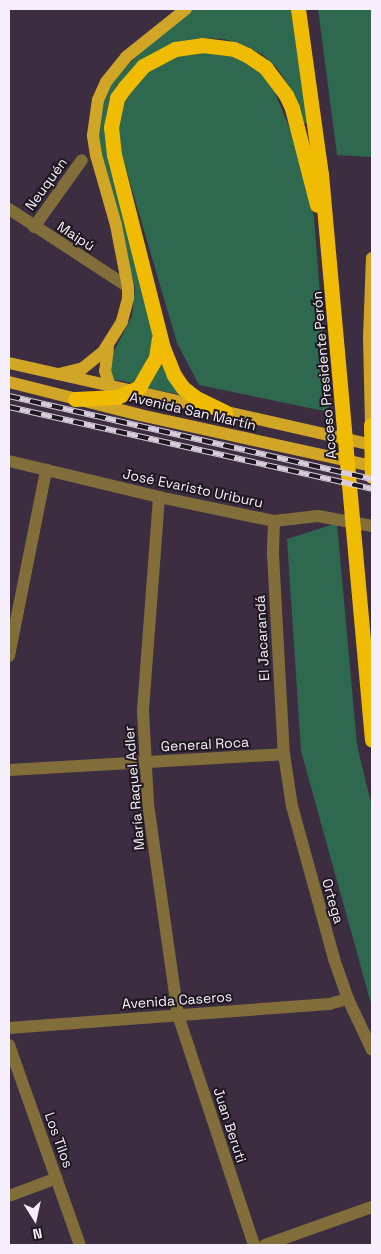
<!DOCTYPE html>
<html>
<head>
<meta charset="utf-8">
<style>
	body { margin:0 }
	#map { position:relative; width:381px; height:1254px; overflow:hidden; background:#3c2d41; font-family:"Space Grotesk",sans-serif }
	div>[style] { position:absolute }
	.green>* { inset:0; background:#2e684e }
	.minor>* { height:12px; margin:-6px; padding:0 6px; transform-origin:6px; border-radius:6px; background:#826e3a }
	.major>* { height:12px; margin:-6px; padding:0 6px; transform-origin:6px; border-radius:6px; background:#d1a627 }
	.highway>* { height:15px; margin:-7.5px; padding:0 7.5px; transform-origin:7.5px; border-radius:7.5px; background:#f0bb03 }
	.rail>* { height:5.5px; margin-top:-2.75px; transform-origin:0; background:repeating-linear-gradient(90deg,#1f1821 0 11px,#d7cddb 0 22px); box-sizing:border-box; border-block:1px solid #d7cddb }
	span { translate:-50% -50%; white-space:nowrap; text-align:center; line-height:1.15; -webkit-text-stroke:4px #1f1821; paint-order:stroke }
	.street-label { font-size:14px; color:#f7eefb }
	.frame { position:absolute; inset:0; border:10px solid #f7eefb; pointer-events:none }
	.north { position:absolute; left:10px; top:1194px; width:50px; height:50px; -webkit-text-stroke:4px #1f1821; paint-order:stroke; rotate:170deg; font-size:14px; font-weight:700; line-height:20px; text-align:center; color:#f7eefb }
	.north::after { content:''; display:block; margin:auto; width:18px; height:22px; background:#f7eefb; clip-path:polygon(50% 0,100% 100%,50% 72%,0 100%) }
</style>
</head>
<body>
<div id="map">
	<div class="green">
		<div style="clip-path:polygon(194px 9px,291px 9px,307px 123px,304px 124px,289px 86px,277px 68px,263px 55px,245px 46px,224px 39px,202px 38px,164px 49px,109px 109px,152px 318px,153px 343px,143px 371px,132px 383px,112px 379px,109px 367px,111px 357px,132px 316px,135px 287px,101px 159px,98px 132px,103px 102px,109px 87px,120px 73px,142px 51px)"></div>
		<div style="clip-path:polygon(318px 9px,372px 9px,372px 157px,337px 155px)"></div>
		<div style="clip-path:polygon(203px 51px,228px 53px,254px 65px,272px 86px,293px 136px,314px 217px,329px 412px,199px 385px,177px 343px,121px 152px,119px 125px,126px 97px,138px 79px,161px 62px,181px 54px)"></div>
		<div style="clip-path:polygon(162px 359px,182px 395px,143px 387px,155px 376px)"></div>
		<div style="clip-path:polygon(337px 523px,357px 745px,372px 807px,372px 1007px,301px 751px,287px 539px)"></div>
	</div>
	<div class="minor">
		<div style="left:9px;top:209px;width:142px;rotate:33.2deg"></div>
		<div style="left:34px;top:227px;width:82px;rotate:-54.4deg"></div>
		<div style="left:9px;top:461px;width:154px;rotate:13.5deg"></div>
		<div style="left:159px;top:497px;width:117px;rotate:11.8deg"></div>
		<div style="left:274px;top:521px;width:44px;rotate:-6.5deg"></div>
		<div style="left:318px;top:516px;width:55px;rotate:10.5deg"></div>
		<div style="left:159px;top:497px;width:215px;rotate:94.3deg"></div>
		<div style="left:143px;top:711px;width:93px;rotate:86.9deg"></div>
		<div style="left:148px;top:804px;width:213px;rotate:81.9deg"></div>
		<div style="left:178px;top:1015px;width:242px;rotate:71.7deg"></div>
		<div style="left:274px;top:521px;width:33px;rotate:92deg"></div>
		<div style="left:273px;top:554px;width:200px;rotate:86.9deg"></div>
		<div style="left:284px;top:754px;width:53px;rotate:81.3deg"></div>
		<div style="left:292px;top:806px;width:159px;rotate:74.6deg"></div>
		<div style="left:334px;top:959px;width:42px;rotate:70.7deg"></div>
		<div style="left:348px;top:999px;width:56px;rotate:64.8deg"></div>
		<div style="left:9px;top:656px;width:190px;rotate:-78.7deg"></div>
		<div style="left:9px;top:770px;width:275px;rotate:-3.3deg"></div>
		<div style="left:9px;top:1028px;width:321px;rotate:-4.3deg"></div>
		<div style="left:329px;top:1004px;width:20px;rotate:-15deg"></div>
		<div style="left:9px;top:1045px;width:212px;rotate:70.5deg"></div>
		<div style="left:9px;top:1196px;width:51px;rotate:-20.6deg"></div>
		<div style="left:265px;top:1245px;width:114px;rotate:-19.6deg"></div>
	</div>
	<div class="major">
		<div style="left:108px;top:348px;width:23px;rotate:97deg"></div>
		<div style="left:105px;top:371px;width:22px;rotate:72deg"></div>
		<div style="left:9px;top:363px;width:372px;rotate:12.7deg"></div>
		<div style="left:59px;top:374px;width:25px;rotate:-14deg"></div>
		<div style="left:83px;top:368px;width:26px;rotate:-39deg"></div>
		<div style="left:103px;top:352px;width:36px;rotate:-58deg"></div>
		<div style="left:122px;top:321px;width:24px;rotate:-75deg"></div>
		<div style="left:128px;top:298px;width:11px;rotate:-90deg"></div>
		<div style="left:128px;top:287px;width:63px;rotate:-101deg"></div>
		<div style="left:116px;top:225px;width:73px;rotate:-105.9deg"></div>
		<div style="left:96px;top:155px;width:20px;rotate:-99deg"></div>
		<div style="left:93px;top:135px;width:35px;rotate:-82deg"></div>
		<div style="left:98px;top:100px;width:20px;rotate:-66deg"></div>
		<div style="left:106px;top:82px;width:32px;rotate:-51deg"></div>
		<div style="left:126px;top:57px;width:77px;rotate:-38.7deg"></div>
		<div style="left:9px;top:382px;width:135px;rotate:14.1deg"></div>
		<div style="left:140px;top:415px;width:238px;rotate:12.4deg"></div>
		<div style="left:371px;top:425px;width:87px;rotate:-91.3deg"></div>
		<div style="left:369px;top:338px;width:80px;rotate:-87.9deg"></div>
	</div>
	<div class="highway">
		<div style="left:298px;top:9px;width:167px;rotate:82.1deg"></div>
		<div style="left:321px;top:174px;width:568px;rotate:84.85deg"></div>
		<div style="left:75px;top:399px;width:42px;rotate:-2.7deg"></div>
		<div style="left:117px;top:397px;width:24px;rotate:-24deg"></div>
		<div style="left:139px;top:387px;width:34px;rotate:-60deg"></div>
		<div style="left:156px;top:357px;width:18px;rotate:-81deg"></div>
		<div style="left:225px;top:412px;width:32px;rotate:-154deg"></div>
		<div style="left:196px;top:398px;width:16px;rotate:-142deg"></div>
		<div style="left:183px;top:388px;width:16px;rotate:-125deg"></div>
		<div style="left:174px;top:375px;width:29px;rotate:-112deg"></div>
		<div style="left:163px;top:348px;width:199px;rotate:-104.2deg"></div>
		<div style="left:114px;top:155px;width:28px;rotate:-96deg"></div>
		<div style="left:111px;top:127px;width:30px;rotate:-78deg"></div>
		<div style="left:117px;top:98px;width:14px;rotate:-54deg"></div>
		<div style="left:125px;top:87px;width:28px;rotate:-49deg"></div>
		<div style="left:143px;top:66px;width:36px;rotate:-28deg"></div>
		<div style="left:175px;top:49px;width:27px;rotate:-8deg"></div>
		<div style="left:202px;top:45px;width:32px;rotate:7deg"></div>
		<div style="left:234px;top:49px;width:14px;rotate:25deg"></div>
		<div style="left:247px;top:55px;width:22px;rotate:34deg"></div>
		<div style="left:265px;top:67px;width:35px;rotate:53deg"></div>
		<div style="left:286px;top:95px;width:14px;rotate:65deg"></div>
		<div style="left:292px;top:108px;width:100px;rotate:75.5deg"></div>
		<div style="left:371px;top:425px;width:51px;rotate:88.9deg"></div>
	</div>
	<div class="rail">
		<div style="left:9px;top:396px;width:372px;rotate:12.9deg"></div>
		<div style="left:9px;top:407px;width:372px;rotate:12.7deg"></div>
	</div>
	<div class="street-label">
		<span style="left:46px;top:184px;rotate:-54deg">Neuquén</span>
		<span style="left:76px;top:236px;rotate:33deg">Maipú</span>
		<span style="left:324px;top:375px;rotate:-95deg">Acceso Presidente Perón</span>
		<span style="left:193px;top:411px;rotate:13deg">Avenida San Martín</span>
		<span style="left:193px;top:488px;rotate:12deg">José Evaristo Uriburu</span>
		<span style="left:262px;top:638px;rotate:-93deg">El Jacarandá</span>
		<span style="left:205px;top:744px;rotate:-3deg">General Roca</span>
		<span style="left:134px;top:788px;rotate:-95deg">María Raquel Adler</span>
		<span style="left:333px;top:901px;rotate:74deg">Ortega</span>
		<span style="left:177px;top:1000px;rotate:-4deg">Avenida Caseros</span>
		<span style="left:230px;top:1125px;rotate:72deg">Juan Beruti</span>
		<span style="left:59px;top:1140px;rotate:70deg">Los Tilos</span>
	</div>
	<div class="frame"></div>
	<div class="north">N</div>
</div>
</body>
</html>
